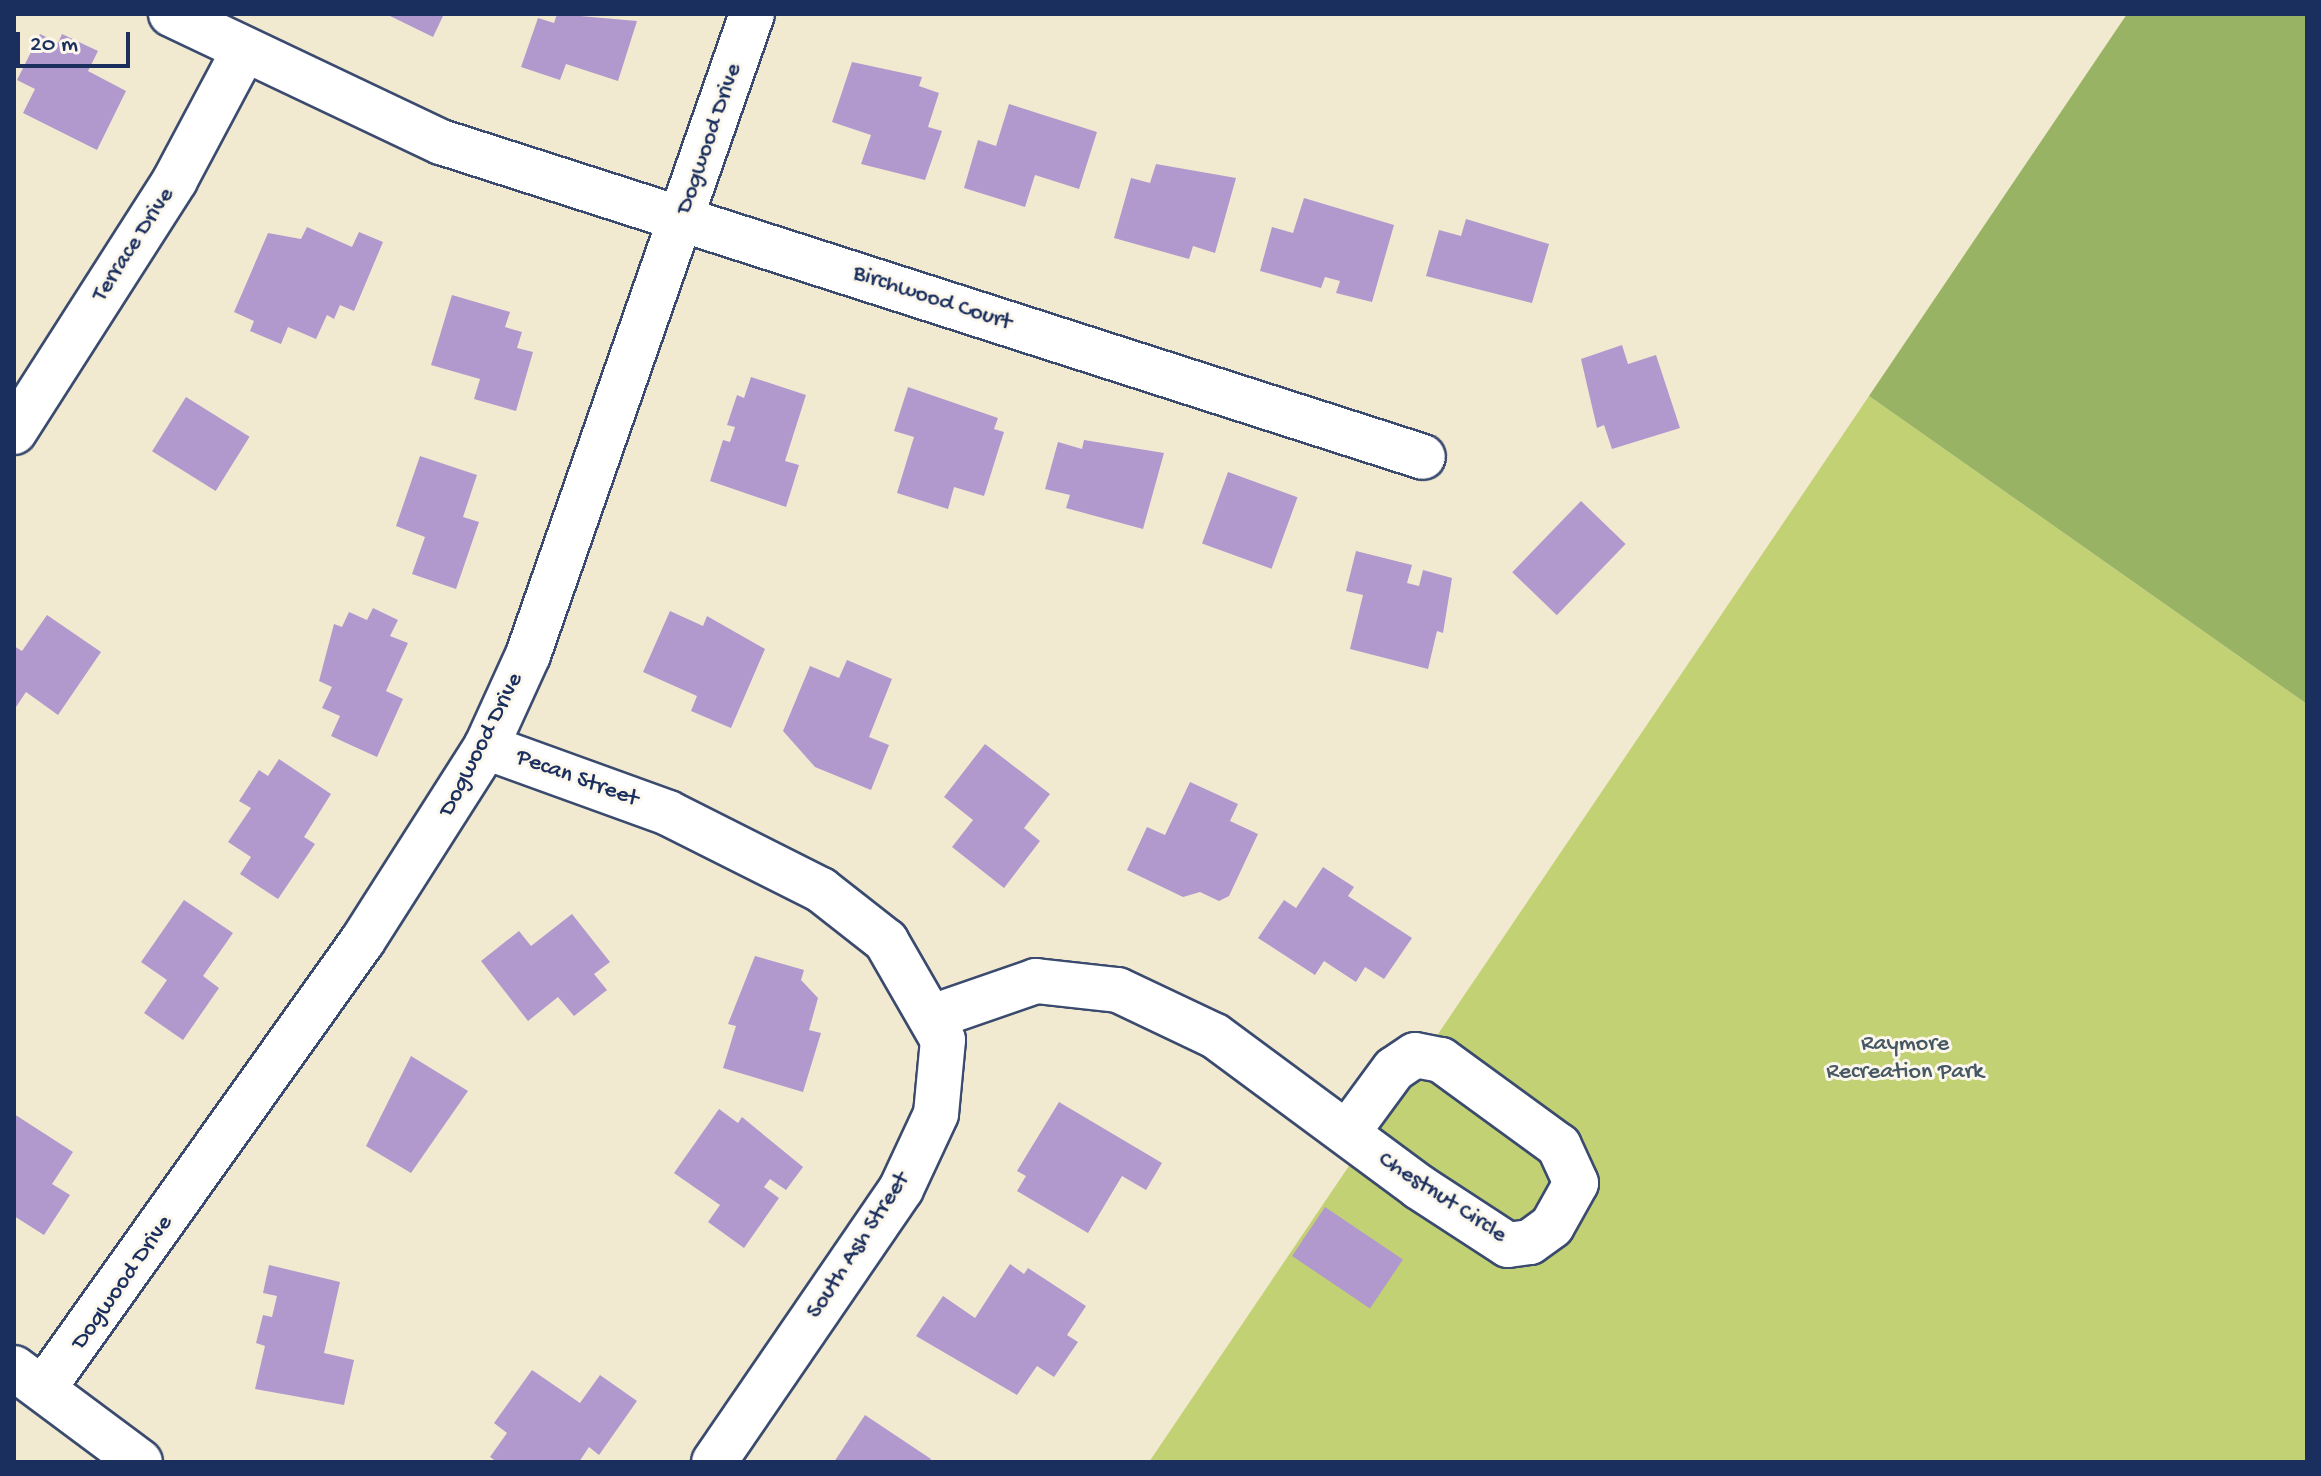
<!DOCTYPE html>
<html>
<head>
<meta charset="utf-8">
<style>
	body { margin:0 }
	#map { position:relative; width:2321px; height:1476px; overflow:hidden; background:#f1ead1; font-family:"Gochi Hand",sans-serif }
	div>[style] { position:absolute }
	.green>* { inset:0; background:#c2d173 }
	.forest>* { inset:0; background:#99b365 }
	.building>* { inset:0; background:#b199cd; transform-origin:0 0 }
	.roads { filter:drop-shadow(2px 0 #3b4b6f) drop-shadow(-2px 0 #3b4b6f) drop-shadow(0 2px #3b4b6f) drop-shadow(0 -2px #3b4b6f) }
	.minor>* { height:44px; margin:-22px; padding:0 22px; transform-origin:22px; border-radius:22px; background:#fff }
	span { translate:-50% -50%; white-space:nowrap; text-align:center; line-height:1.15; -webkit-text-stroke:6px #fbf7ec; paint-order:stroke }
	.street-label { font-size:24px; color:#1b2f5e }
	.park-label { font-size:24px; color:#455863 }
	.frame { position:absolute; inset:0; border:16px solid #1b2f5e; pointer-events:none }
	.scale { position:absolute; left:16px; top:32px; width:114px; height:36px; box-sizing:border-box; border:4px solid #1b2f5e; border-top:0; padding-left:10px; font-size:24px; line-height:28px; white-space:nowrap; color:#1b2f5e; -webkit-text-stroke:6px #fbf7ec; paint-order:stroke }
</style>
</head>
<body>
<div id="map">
	<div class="green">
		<div style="clip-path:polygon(1869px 396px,2307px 704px,2307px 1462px,1149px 1462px)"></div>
	</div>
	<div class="forest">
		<div style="clip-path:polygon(2127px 14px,2307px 14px,2307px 704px,1869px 396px)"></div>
	</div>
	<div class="building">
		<div style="clip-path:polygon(386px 14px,444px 14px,433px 37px)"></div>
		<div style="clip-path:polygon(557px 14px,637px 21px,618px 81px,566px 64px,560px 80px,521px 67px,538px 18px,554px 23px)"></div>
		<div style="clip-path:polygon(40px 34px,58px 43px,62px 34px,98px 51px,88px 71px,126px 91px,97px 150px,23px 113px,35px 89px,17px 80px)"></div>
		<div style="clip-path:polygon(852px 62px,922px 77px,919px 86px,939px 93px,928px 127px,942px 131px,925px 180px,861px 164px,871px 135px,832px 122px)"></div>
		<div style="clip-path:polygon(1009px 104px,1097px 132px,1079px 189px,1035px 175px,1025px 207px,964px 188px,978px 140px,996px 146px)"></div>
		<div style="clip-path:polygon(1156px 164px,1236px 178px,1215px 253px,1193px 246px,1189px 259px,1114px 238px,1131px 178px,1150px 183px)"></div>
		<div style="clip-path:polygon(1304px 198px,1394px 225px,1372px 302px,1336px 293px,1340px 281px,1325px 277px,1321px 288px,1260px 271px,1272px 227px,1293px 233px)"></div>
		<div style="clip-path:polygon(1466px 219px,1549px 244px,1532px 303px,1426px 276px,1439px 230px,1461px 236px)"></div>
		<div style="clip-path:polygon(307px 227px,352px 247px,359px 232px,383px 242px,354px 311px,340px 305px,334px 319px,327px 315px,316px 339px,288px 327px,281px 344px,250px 331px,254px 321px,234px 312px,268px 233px,301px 239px)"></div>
		<div style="clip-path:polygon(452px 295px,510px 312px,505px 327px,522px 332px,517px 348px,533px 352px,516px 411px,474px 399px,480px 379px,431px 365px)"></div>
		<div style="clip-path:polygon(1622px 345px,1628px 364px,1656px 355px,1680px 428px,1612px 449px,1604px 425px,1597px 428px,1581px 359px)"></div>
		<div style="clip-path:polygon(751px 377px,806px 395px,785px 461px,799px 465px,786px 507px,710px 481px,723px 440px,730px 442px,735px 427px,727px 425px,737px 395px,744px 398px)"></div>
		<div style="clip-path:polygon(908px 387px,998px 418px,994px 429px,1004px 432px,984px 496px,954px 487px,948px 509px,897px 493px,914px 437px,894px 431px)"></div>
		<div style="left:186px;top:397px;width:75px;height:64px;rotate:32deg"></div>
		<div style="clip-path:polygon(1084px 440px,1164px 453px,1143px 529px,1066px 508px,1070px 495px,1045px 489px,1058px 442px,1082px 449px)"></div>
		<div style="clip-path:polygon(420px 456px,477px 475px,463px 517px,479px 522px,456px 589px,412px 574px,425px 537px,396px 526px)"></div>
		<div style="left:1228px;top:472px;width:74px;height:76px;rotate:20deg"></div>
		<div style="left:1581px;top:501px;width:62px;height:99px;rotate:44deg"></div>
		<div style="clip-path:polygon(1356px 551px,1412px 565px,1407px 583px,1419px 586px,1423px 570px,1452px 578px,1443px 633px,1437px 631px,1428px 669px,1350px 649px,1363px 595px,1346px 591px)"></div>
		<div style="clip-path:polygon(373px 608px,398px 620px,390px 636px,408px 643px,386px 691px,403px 699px,377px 757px,331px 736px,340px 716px,322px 708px,332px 687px,319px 681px,334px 624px,342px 627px,349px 612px,367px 620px)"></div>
		<div style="clip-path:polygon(670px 611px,703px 626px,707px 616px,765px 649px,731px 728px,691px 711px,697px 696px,643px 672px)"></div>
		<div style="clip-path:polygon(47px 615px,101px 652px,58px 715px,26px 692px,14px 710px,14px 646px,22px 651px)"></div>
		<div style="clip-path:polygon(847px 660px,892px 679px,869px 737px,889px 745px,871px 790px,815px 767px,783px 731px,810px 666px,839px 678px)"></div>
		<div style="clip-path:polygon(985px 744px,1050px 794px,1024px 828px,1040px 841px,1004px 888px,952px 847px,973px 820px,944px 797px)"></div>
		<div style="clip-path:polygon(279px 759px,331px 794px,304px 837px,315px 844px,278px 899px,240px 874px,251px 857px,228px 842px,251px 808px,239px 801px,259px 770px,268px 776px)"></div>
		<div style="clip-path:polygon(1190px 782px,1238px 804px,1230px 821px,1258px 834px,1229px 896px,1219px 901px,1200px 892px,1183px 897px,1127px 870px,1147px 827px,1165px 835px)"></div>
		<div style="clip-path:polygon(1323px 867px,1354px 887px,1348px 896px,1412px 938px,1384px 979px,1365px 967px,1356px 982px,1324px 961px,1315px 975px,1258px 938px,1284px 900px,1296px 908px)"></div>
		<div style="clip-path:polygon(184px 900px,233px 933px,203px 976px,219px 988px,183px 1040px,144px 1013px,167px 980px,141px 962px)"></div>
		<div style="clip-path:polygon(572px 914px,610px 962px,594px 974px,607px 990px,574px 1016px,558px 997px,528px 1021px,481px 961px,519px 931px,531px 946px)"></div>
		<div style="clip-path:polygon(755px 956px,804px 970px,801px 980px,818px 998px,809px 1030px,821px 1033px,803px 1092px,723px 1068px,736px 1026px,728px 1024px)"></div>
		<div style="clip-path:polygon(411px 1056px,468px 1091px,411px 1173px,366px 1146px)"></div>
		<div style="clip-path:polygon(1059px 1102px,1162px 1163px,1146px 1190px,1122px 1176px,1088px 1233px,1017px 1191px,1026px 1176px,1017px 1171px)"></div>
		<div style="clip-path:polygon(719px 1109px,738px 1123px,742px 1117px,803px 1167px,786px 1190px,770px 1179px,764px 1187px,779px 1198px,744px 1248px,708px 1222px,720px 1205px,674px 1173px)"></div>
		<div style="clip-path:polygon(14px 1114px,73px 1152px,52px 1184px,70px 1195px,44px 1235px,14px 1216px)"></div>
		<div style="left:1325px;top:1207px;width:94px;height:59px;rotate:34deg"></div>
		<div style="clip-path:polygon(1010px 1264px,1024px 1274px,1028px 1268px,1086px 1306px,1067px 1335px,1078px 1342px,1054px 1377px,1037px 1366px,1017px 1395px,916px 1336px,943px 1296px,975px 1318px)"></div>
		<div style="clip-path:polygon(269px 1265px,340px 1282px,324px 1353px,354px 1360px,344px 1405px,255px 1389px,265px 1346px,256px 1343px,263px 1315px,272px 1317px,277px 1296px,263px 1293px)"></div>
		<div style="clip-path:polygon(532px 1370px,580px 1403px,600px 1375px,637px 1401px,599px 1455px,589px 1447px,579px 1462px,497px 1462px,490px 1457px,507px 1433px,494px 1423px)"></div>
		<div style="clip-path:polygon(865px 1415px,931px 1459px,929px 1462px,834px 1462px)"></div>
	</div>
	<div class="roads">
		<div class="minor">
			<div style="left:171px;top:14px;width:299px;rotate:25.4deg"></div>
			<div style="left:441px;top:142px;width:1031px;rotate:17.78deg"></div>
			<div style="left:14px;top:432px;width:299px;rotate:-57.4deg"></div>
			<div style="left:175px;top:180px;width:145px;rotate:-62deg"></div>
			<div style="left:486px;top:747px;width:194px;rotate:19.9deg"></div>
			<div style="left:668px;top:813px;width:171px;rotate:26.7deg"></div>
			<div style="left:821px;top:890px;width:83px;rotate:38.1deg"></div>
			<div style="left:886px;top:941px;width:114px;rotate:60.1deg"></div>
			<div style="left:943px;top:1040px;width:74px;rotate:95.4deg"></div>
			<div style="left:936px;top:1114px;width:83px;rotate:115deg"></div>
			<div style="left:901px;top:1189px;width:331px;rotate:124.4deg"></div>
			<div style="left:935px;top:1016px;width:107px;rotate:-19.1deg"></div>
			<div style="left:1036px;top:981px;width:82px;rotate:6.3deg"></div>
			<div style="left:1118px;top:990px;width:107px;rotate:25.4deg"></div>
			<div style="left:1215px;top:1036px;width:254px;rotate:36.5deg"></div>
			<div style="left:1419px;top:1187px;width:106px;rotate:33.1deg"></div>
			<div style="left:1508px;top:1245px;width:22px;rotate:-8deg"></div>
			<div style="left:1530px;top:1242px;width:27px;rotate:-36deg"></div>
			<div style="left:1552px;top:1226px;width:49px;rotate:-60.8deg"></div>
			<div style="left:1576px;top:1183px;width:41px;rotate:-114.7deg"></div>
			<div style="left:1559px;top:1146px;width:146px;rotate:-143.9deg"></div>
			<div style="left:1441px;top:1060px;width:26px;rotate:-169deg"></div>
			<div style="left:1415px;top:1055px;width:25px;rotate:146deg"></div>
			<div style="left:1394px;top:1069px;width:79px;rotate:126.3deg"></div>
			<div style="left:14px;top:1368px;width:157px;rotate:36.7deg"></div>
			<div style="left:43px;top:1389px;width:551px;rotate:-54.52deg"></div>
			<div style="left:363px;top:940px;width:229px;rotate:-57.5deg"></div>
			<div style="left:486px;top:747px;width:101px;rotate:-65.5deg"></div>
			<div style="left:528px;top:655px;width:679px;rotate:-70.74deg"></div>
		</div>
	</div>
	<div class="street-label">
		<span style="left:710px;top:139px;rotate:-71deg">Dogwood Drive</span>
		<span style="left:134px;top:245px;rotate:-57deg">Terrace Drive</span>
		<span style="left:932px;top:299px;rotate:18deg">Birchwood Court</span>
		<span style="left:482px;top:745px;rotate:-63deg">Dogwood Drive</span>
		<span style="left:577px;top:779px;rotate:20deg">Pecan Street</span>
		<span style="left:1442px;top:1198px;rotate:33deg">Chestnut Circle</span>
		<span style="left:859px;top:1246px;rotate:-57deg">South Ash Street</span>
		<span style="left:123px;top:1283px;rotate:-55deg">Dogwood Drive</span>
	</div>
	<div class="park-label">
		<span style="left:1905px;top:1059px">Raymore<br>Recreation Park</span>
	</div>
	<div class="frame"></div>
	<div class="scale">20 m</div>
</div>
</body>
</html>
